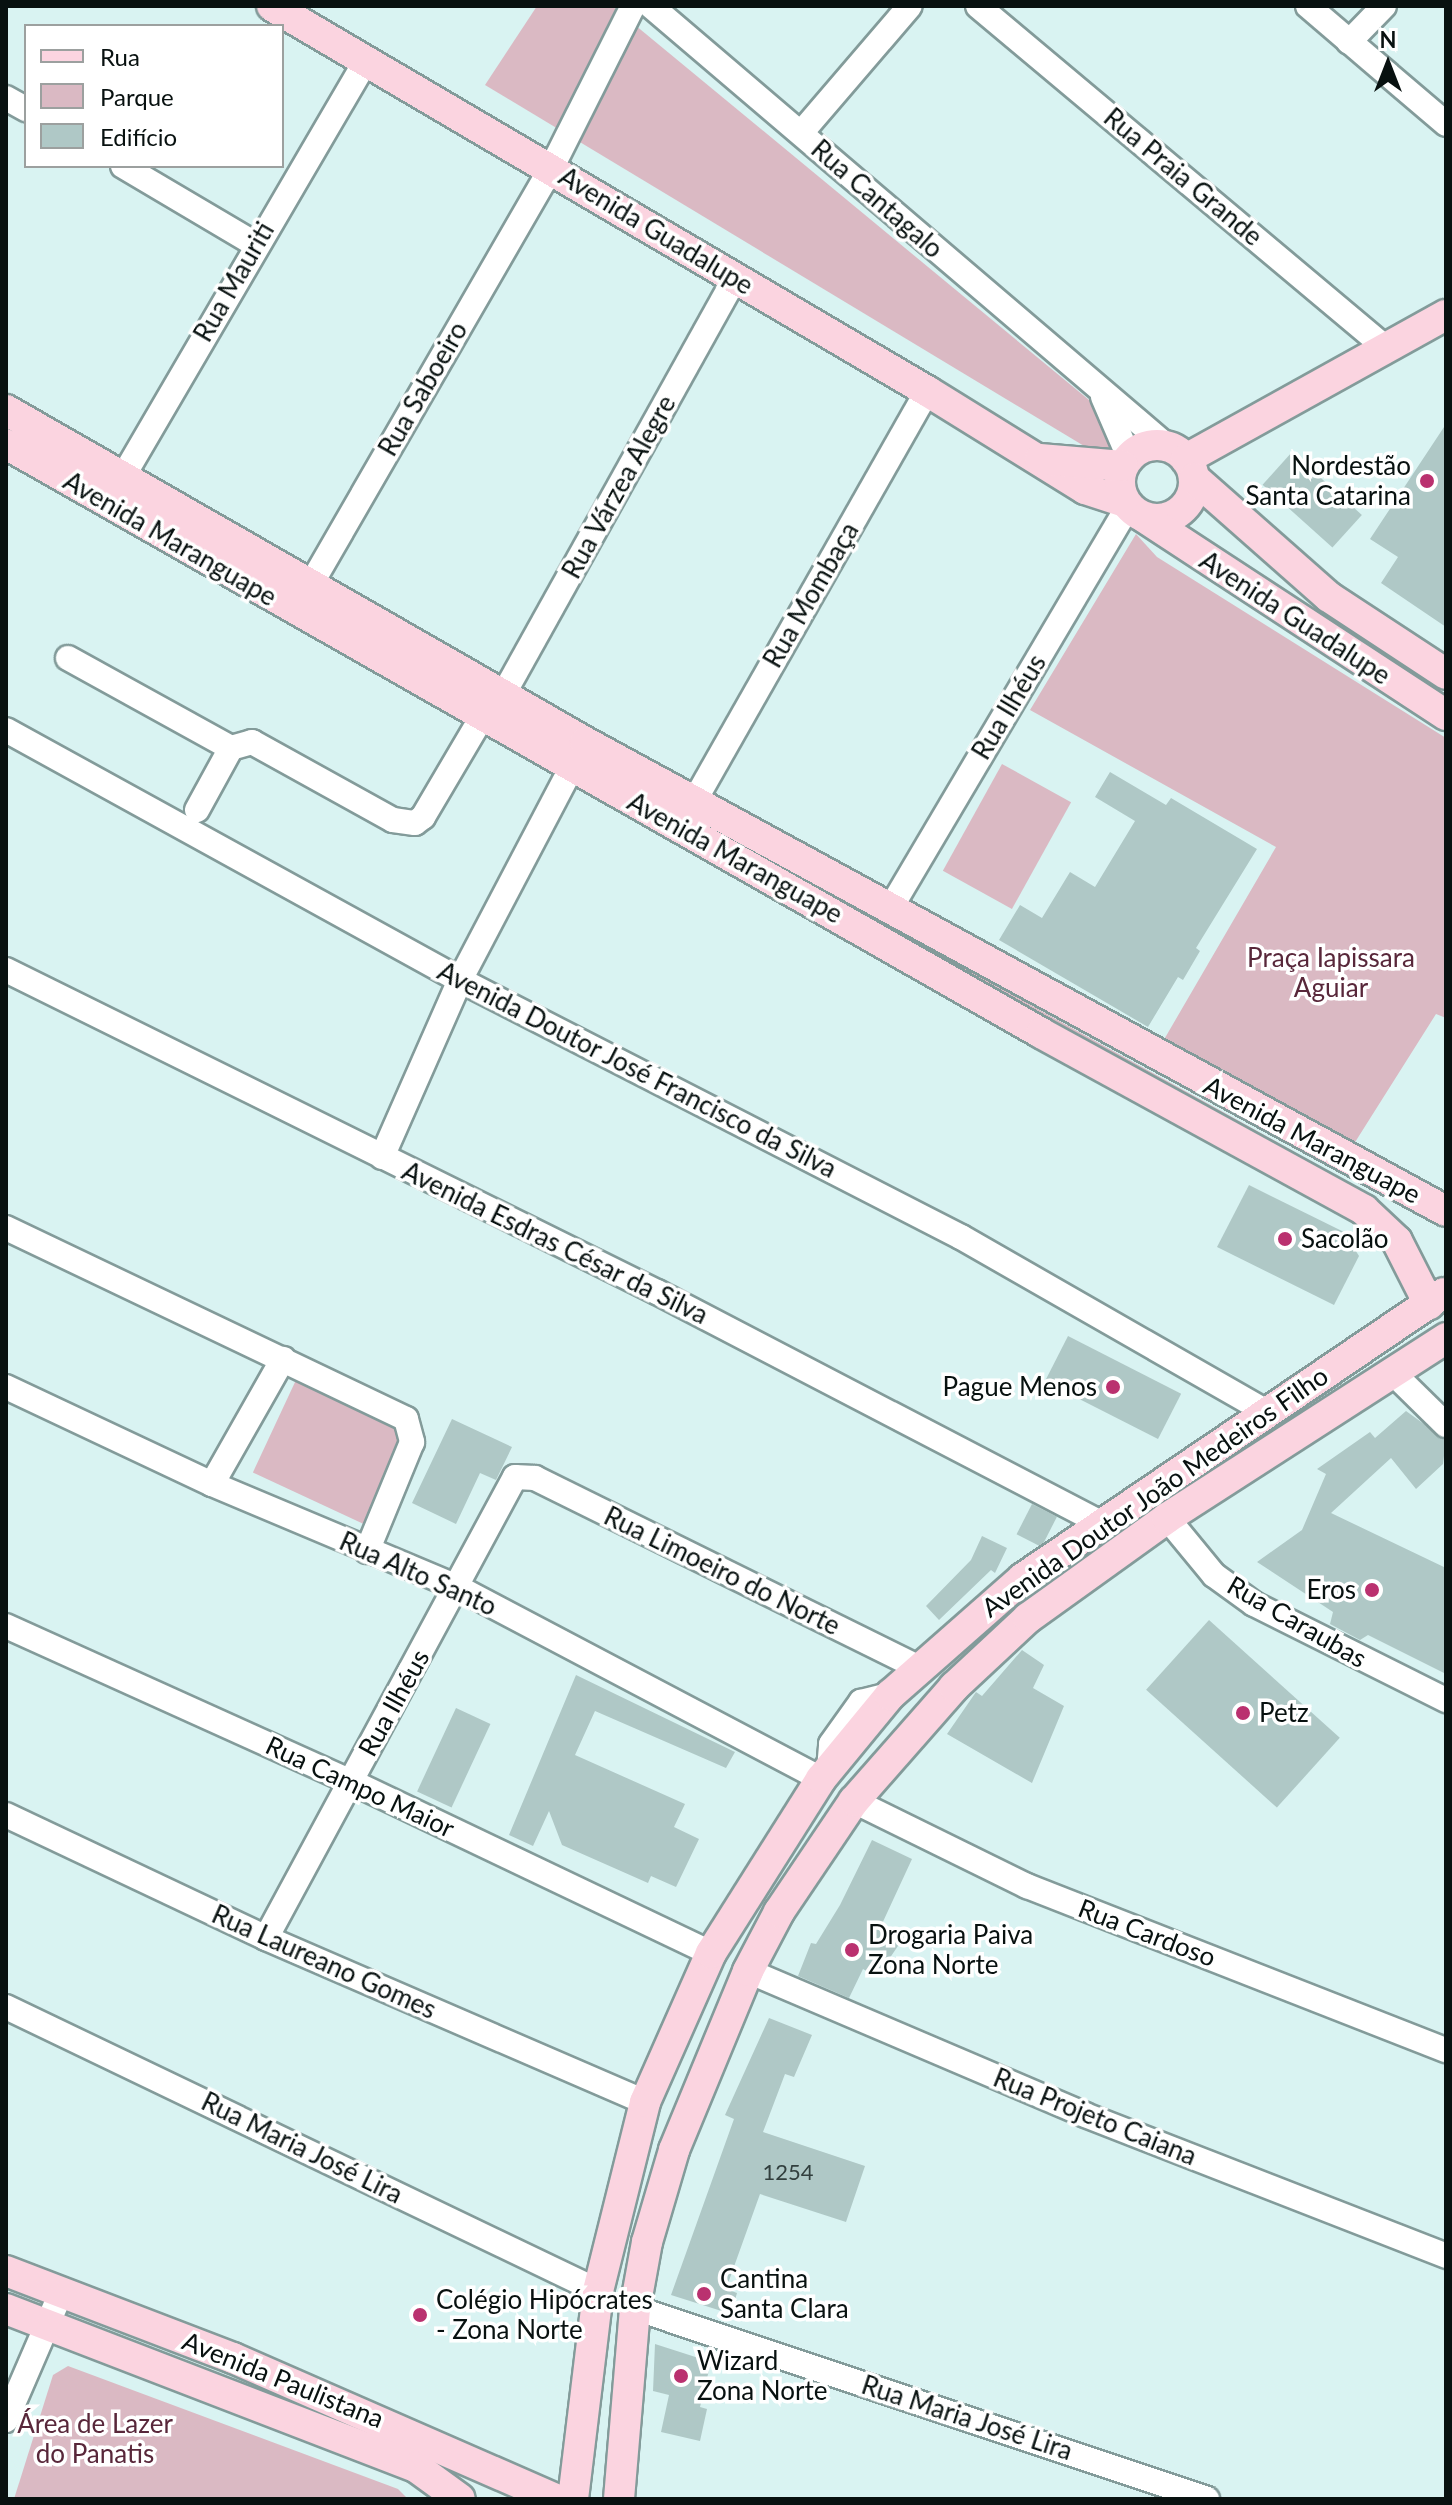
<!DOCTYPE html>
<html>
<head>
<meta charset="utf-8">
<style>
	body { margin:0 }
	#map { position:relative; width:1452px; height:2505px; overflow:hidden; background:#d9f3f2; font-family:Lato,sans-serif }
	div>[style] { position:absolute }
	.green>* { inset:0; background:#dab9c3; transform-origin:0 0 }
	.building>* { inset:0; background:#afc8c6; transform-origin:0 0 }
	.roads { filter:drop-shadow(2px 0 #839b9a) drop-shadow(-2px 0 #839b9a) drop-shadow(0 2px #839b9a) drop-shadow(0 -2px #839b9a) }
	.minor>* { height:24px; margin:-12px; padding:0 12px; transform-origin:12px; border-radius:12px; background:#fff }
	.major>* { height:30px; margin:-15px; padding:0 15px; transform-origin:15px; border-radius:15px; background:#fbd4e0 }
	.major>.ring { margin:-15px; padding:0; box-sizing:content-box; background:none; border:30px solid #fbd4e0; border-radius:50% }
	.dots>* { width:22px; height:22px; translate:-50% -50%; box-sizing:border-box; border:4px solid #fff; border-radius:50% }
	span { translate:-50% -50%; white-space:nowrap; text-align:center; line-height:1.15; -webkit-text-stroke:7px #fff; paint-order:stroke }
	.number-label { font-size:22px; color:#323f3e }
	.number-label span { -webkit-text-stroke-width:0 }
	.street-label { font-size:26px; color:#081110 }
	.poi-label { font-size:26px; color:#081110 }
	.right { translate:-100% -50%; text-align:right }
	.left { translate:0 -50%; text-align:left }
	.park-label { font-size:26px; color:#58273a }
	.frame { position:absolute; inset:0; border:8px solid #081110; pointer-events:none }
	.legend { position:absolute; left:24px; top:24px; width:260px; height:144px; box-sizing:border-box; background:#fff; border:2px solid #9ca09f; margin:0; padding:10px 14px; list-style:none; font-size:24px; color:#081110 }
	.legend li { display:flex; align-items:center; gap:16px; height:40px }
	.legend b { width:40px; border:2px solid #9ca09f }
	.north { position:absolute; left:1348px; top:24px; width:80px; height:80px; -webkit-text-stroke:6px #fff; paint-order:stroke; rotate:0deg; font-size:22px; font-weight:700; line-height:32px; text-align:center; color:#081110 }
	.north::after { content:''; display:block; margin:auto; width:28px; height:36px; background:#081110; clip-path:polygon(50% 0,100% 100%,50% 72%,0 100%) }
</style>
</head>
<body>
<div id="map">
	<div class="green">
		<div style="clip-path:polygon(537px 6px,612px 6px,1100px 409px,1114px 464px,485px 85px)"></div>
		<div style="clip-path:polygon(1136px 534px,1157px 557px,1446px 738px,1446px 1018px,1436px 1014px,1352px 1147px,1162px 1043px,1276px 847px,1030px 710px)"></div>
		<div style="left:1002px;top:764px;width:79px;height:122px;rotate:29deg"></div>
		<div style="clip-path:polygon(903px 934px,1286px 1147px,1330px 1174px,893px 938px)"></div>
		<div style="left:296px;top:1380px;width:124px;height:102px;rotate:25deg"></div>
		<div style="clip-path:polygon(68px 2366px,398px 2489px,408px 2499px,14px 2499px,53px 2375px)"></div>
	</div>
	<div class="building">
		<div style="clip-path:polygon(1446px 424px,1446px 627px,1381px 583px,1398px 557px,1370px 539px)"></div>
		<div style="left:1292px;top:452px;width:94px;height:44px;rotate:42deg"></div>
		<div style="clip-path:polygon(1110px 772px,1166px 805px,1171px 798px,1257px 849px,1196px 948px,1200px 951px,1183px 980px,1178px 977px,1148px 1027px,999px 940px,1020px 905px,1042px 918px,1070px 872px,1095px 887px,1135px 821px,1095px 797px)"></div>
		<div style="clip-path:polygon(1249px 1185px,1344px 1232px,1359px 1256px,1334px 1305px,1217px 1247px)"></div>
		<div style="left:1068px;top:1336px;width:127px;height:51px;rotate:27deg"></div>
		<div style="clip-path:polygon(1406px 1411px,1446px 1440px,1443px 1464px,1416px 1489px,1391px 1458px,1331px 1513px,1446px 1568px,1446px 1674px,1368px 1635px,1360px 1640px,1330px 1624px,1333px 1612px,1257px 1562px,1302px 1530px,1326px 1474px,1317px 1469px,1370px 1432px,1375px 1438px)"></div>
		<div style="clip-path:polygon(452px 1419px,512px 1447px,496px 1480px,480px 1473px,456px 1524px,412px 1503px)"></div>
		<div style="left:1032px;top:1504px;width:28px;height:34px;rotate:27deg"></div>
		<div style="clip-path:polygon(982px 1536px,1007px 1548px,995px 1573px,991px 1570px,939px 1620px,926px 1606px,971px 1560px)"></div>
		<div style="left:1209px;top:1620px;width:176px;height:94px;rotate:42deg"></div>
		<div style="clip-path:polygon(1022px 1650px,1044px 1665px,1033px 1688px,1064px 1706px,1032px 1783px,947px 1734px,976px 1692px,982px 1696px)"></div>
		<div style="clip-path:polygon(576px 1675px,735px 1752px,726px 1768px,595px 1711px,575px 1755px,685px 1804px,674px 1827px,699px 1839px,676px 1887px,651px 1876px,648px 1883px,562px 1845px,549px 1811px,533px 1846px,509px 1835px)"></div>
		<div style="left:456px;top:1708px;width:38px;height:92px;rotate:25deg"></div>
		<div style="clip-path:polygon(872px 1840px,912px 1859px,881px 1926px,904px 1937px,877px 1977px,863px 1969px,849px 1998px,798px 1976px,811px 1943px,816px 1944px,840px 1905px)"></div>
		<div style="clip-path:polygon(769px 2018px,812px 2035px,794px 2077px,785px 2074px,763px 2132px,865px 2166px,846px 2222px,760px 2194px,726px 2289px,737px 2293px,731px 2314px,671px 2295px,734px 2119px,725px 2115px)"></div>
		<div style="clip-path:polygon(655px 2344px,711px 2362px,700px 2407px,707px 2409px,700px 2441px,661px 2432px,669px 2395px,653px 2391px)"></div>
	</div>
	<div class="roads">
		<div class="minor">
			<div style="left:651px;top:6px;width:680px;rotate:40.46deg"></div>
			<div style="left:978px;top:6px;width:534px;rotate:39.98deg"></div>
			<div style="left:1308px;top:6px;width:182px;rotate:40.5deg"></div>
			<div style="left:1349px;top:42px;width:50px;rotate:-45.8deg"></div>
			<div style="left:6px;top:98px;width:23px;rotate:29deg"></div>
			<div style="left:801px;top:133px;width:167px;rotate:-49.4deg"></div>
			<div style="left:123px;top:166px;width:153px;rotate:30.6deg"></div>
			<div style="left:1103px;top:397px;width:65px;rotate:66.6deg"></div>
			<div style="left:114px;top:492px;width:497px;rotate:-59.7deg"></div>
			<div style="left:303px;top:598px;width:496px;rotate:-60deg"></div>
			<div style="left:551px;top:169px;width:182px;rotate:-63.3deg"></div>
			<div style="left:68px;top:658px;width:186px;rotate:28.9deg"></div>
			<div style="left:503px;top:695px;width:476px;rotate:-60.9deg"></div>
			<div style="left:6px;top:730px;width:518px;rotate:28.84deg"></div>
			<div style="left:460px;top:980px;width:563px;rotate:27.16deg"></div>
			<div style="left:961px;top:1237px;width:353px;rotate:29.8deg"></div>
			<div style="left:695px;top:800px;width:470px;rotate:-60.4deg"></div>
			<div style="left:197px;top:810px;width:71px;rotate:-61.3deg"></div>
			<div style="left:231px;top:748px;width:22px;rotate:-16deg"></div>
			<div style="left:252px;top:742px;width:161px;rotate:29deg"></div>
			<div style="left:393px;top:820px;width:22px;rotate:8deg"></div>
			<div style="left:415px;top:823px;width:10px;rotate:-37deg"></div>
			<div style="left:423px;top:817px;width:116px;rotate:-59.5deg"></div>
			<div style="left:890px;top:909px;width:468px;rotate:-59.4deg"></div>
			<div style="left:6px;top:970px;width:726px;rotate:26.32deg"></div>
			<div style="left:657px;top:1292px;width:500px;rotate:27.5deg"></div>
			<div style="left:382px;top:1157px;width:193px;rotate:-66.2deg"></div>
			<div style="left:460px;top:980px;width:259px;rotate:-62.3deg"></div>
			<div style="left:6px;top:1228px;width:443px;rotate:25.5deg"></div>
			<div style="left:406px;top:1419px;width:24px;rotate:75deg"></div>
			<div style="left:412px;top:1442px;width:118px;rotate:112.4deg"></div>
			<div style="left:1391px;top:1371px;width:77px;rotate:44.5deg"></div>
			<div style="left:6px;top:1387px;width:228px;rotate:25.2deg"></div>
			<div style="left:212px;top:1484px;width:268px;rotate:22.8deg"></div>
			<div style="left:459px;top:1588px;width:409px;rotate:27.8deg"></div>
			<div style="left:212px;top:1484px;width:144px;rotate:-60.4deg"></div>
			<div style="left:1167px;top:1518px;width:74px;rotate:50.5deg"></div>
			<div style="left:1214px;top:1575px;width:49px;rotate:35.9deg"></div>
			<div style="left:1254px;top:1604px;width:215px;rotate:26.6deg"></div>
			<div style="left:6px;top:1626px;width:377px;rotate:24.3deg"></div>
			<div style="left:350px;top:1781px;width:400px;rotate:25.5deg"></div>
			<div style="left:829px;top:1769px;width:25px;rotate:-85deg"></div>
			<div style="left:831px;top:1744px;width:52px;rotate:-54.5deg"></div>
			<div style="left:861px;top:1702px;width:30px;rotate:-14deg"></div>
			<div style="left:854px;top:1801px;width:193px;rotate:26.2deg"></div>
			<div style="left:1027px;top:1886px;width:450px;rotate:21.4deg"></div>
			<div style="left:6px;top:1815px;width:288px;rotate:25.3deg"></div>
			<div style="left:266px;top:1938px;width:413px;rotate:23.4deg"></div>
			<div style="left:266px;top:1938px;width:524px;rotate:-61.63deg"></div>
			<div style="left:515px;top:1477px;width:20px;rotate:3deg"></div>
			<div style="left:535px;top:1478px;width:427px;rotate:26.3deg"></div>
			<div style="left:748px;top:1971px;width:366px;rotate:23.1deg"></div>
			<div style="left:1085px;top:2115px;width:388px;rotate:21.3deg"></div>
			<div style="left:6px;top:2007px;width:657px;rotate:25.63deg"></div>
			<div style="left:635px;top:2308px;width:603px;rotate:18.46deg"></div>
			<div style="left:6px;top:2420px;width:138px;rotate:-66.6deg"></div>
		</div>
		<div class="major">
			<div style="left:272px;top:6px;width:760px;rotate:30.45deg"></div>
			<div style="left:927px;top:391px;width:186px;rotate:31.8deg"></div>
			<div style="left:1085px;top:489px;width:42px;rotate:18deg"></div>
			<div style="left:6px;top:410px;width:667px;rotate:29.83deg"></div>
			<div style="left:585px;top:742px;width:980px;rotate:28.58deg"></div>
			<div style="left:6px;top:444px;width:1191px;rotate:29.64deg"></div>
			<div style="left:1041px;top:1033px;width:368px;rotate:28.7deg"></div>
			<div style="left:1364px;top:1210px;width:45px;rotate:43.2deg"></div>
			<div style="left:1397px;top:1241px;width:71px;rotate:63.1deg"></div>
			<div class="ring" style="left:1120px;top:445px;width:44px;height:44px"></div>
			<div style="left:1040px;top:459px;width:83px;rotate:4.8deg"></div>
			<div style="left:1186px;top:459px;width:297px;rotate:-29deg"></div>
			<div style="left:1194px;top:478px;width:180px;rotate:41.4deg"></div>
			<div style="left:1329px;top:597px;width:140px;rotate:33.3deg"></div>
			<div style="left:1145px;top:518px;width:360px;rotate:33.2deg"></div>
			<div style="left:6px;top:2271px;width:243px;rotate:21deg"></div>
			<div style="left:233px;top:2358px;width:352px;rotate:23.6deg"></div>
			<div style="left:6px;top:2309px;width:439px;rotate:21.1deg"></div>
			<div style="left:416px;top:2467px;width:54px;rotate:36deg"></div>
			<div style="left:573px;top:2499px;width:209px;rotate:-83.1deg"></div>
			<div style="left:598px;top:2291px;width:195px;rotate:-76deg"></div>
			<div style="left:645px;top:2102px;width:163px;rotate:-66.1deg"></div>
			<div style="left:711px;top:1953px;width:206px;rotate:-57.7deg"></div>
			<div style="left:821px;top:1779px;width:109px;rotate:-50.6deg"></div>
			<div style="left:890px;top:1695px;width:177px;rotate:-41.3deg"></div>
			<div style="left:1023px;top:1578px;width:508px;rotate:-34.1deg"></div>
			<div style="left:619px;top:2499px;width:192px;rotate:-85.2deg"></div>
			<div style="left:635px;top:2308px;width:67px;rotate:-79.7deg"></div>
			<div style="left:647px;top:2242px;width:96px;rotate:-73.6deg"></div>
			<div style="left:674px;top:2150px;width:194px;rotate:-67.5deg"></div>
			<div style="left:748px;top:1971px;width:67px;rotate:-62.3deg"></div>
			<div style="left:779px;top:1912px;width:134px;rotate:-56deg"></div>
			<div style="left:854px;top:1801px;width:152px;rotate:-48.7deg"></div>
			<div style="left:954px;top:1687px;width:101px;rotate:-43deg"></div>
			<div style="left:1028px;top:1618px;width:171px;rotate:-35.7deg"></div>
			<div style="left:1167px;top:1518px;width:332px;rotate:-32.8deg"></div>
		</div>
	</div>
	<div class="dots">
		<div style="left:1427px;top:481px;background:#ba316f"></div>
		<div style="left:1285px;top:1239px;background:#ba316f"></div>
		<div style="left:1113px;top:1387px;background:#ba316f"></div>
		<div style="left:1372px;top:1590px;background:#ba316f"></div>
		<div style="left:1243px;top:1713px;background:#ba316f"></div>
		<div style="left:852px;top:1950px;background:#ba316f"></div>
		<div style="left:704px;top:2294px;background:#ba316f"></div>
		<div style="left:420px;top:2315px;background:#ba316f"></div>
		<div style="left:681px;top:2376px;background:#ba316f"></div>
	</div>
	<div class="number-label">
		<span style="left:788px;top:2172px">1254</span>
	</div>
	<div class="street-label">
		<span style="left:1183px;top:177px;rotate:40deg">Rua Praia Grande</span>
		<span style="left:877px;top:199px;rotate:41deg">Rua Cantagalo</span>
		<span style="left:656px;top:231px;rotate:31deg">Avenida Guadalupe</span>
		<span style="left:234px;top:282px;rotate:-60deg">Rua Mauriti</span>
		<span style="left:423px;top:389px;rotate:-60deg">Rua Saboeiro</span>
		<span style="left:619px;top:487px;rotate:-61deg">Rua Várzea Alegre</span>
		<span style="left:170px;top:539px;rotate:30deg">Avenida Maranguape</span>
		<span style="left:811px;top:595px;rotate:-60deg">Rua Mombaça</span>
		<span style="left:1295px;top:618px;rotate:33deg">Avenida Guadalupe</span>
		<span style="left:1009px;top:707px;rotate:-59deg">Rua Ilhéus</span>
		<span style="left:735px;top:858px;rotate:29deg">Avenida Maranguape</span>
		<span style="left:637px;top:1070px;rotate:27deg">Avenida Doutor José Francisco da Silva</span>
		<span style="left:1312px;top:1140px;rotate:28deg">Avenida Maranguape</span>
		<span style="left:555px;top:1243px;rotate:26deg">Avenida Esdras César da Silva</span>
		<span style="left:1155px;top:1492px;rotate:-35deg">Avenida Doutor João Medeiros Filho</span>
		<span style="left:722px;top:1571px;rotate:26deg">Rua Limoeiro do Norte</span>
		<span style="left:418px;top:1574px;rotate:24deg">Rua Alto Santo</span>
		<span style="left:1297px;top:1622px;rotate:30deg">Rua Caraubas</span>
		<span style="left:394px;top:1703px;rotate:-61deg">Rua Ilhéus</span>
		<span style="left:360px;top:1787px;rotate:25deg">Rua Campo Maior</span>
		<span style="left:1147px;top:1933px;rotate:21deg">Rua Cardoso</span>
		<span style="left:324px;top:1962px;rotate:24deg">Rua Laureano Gomes</span>
		<span style="left:1095px;top:2117px;rotate:22deg">Rua Projeto Caiana</span>
		<span style="left:302px;top:2148px;rotate:26deg">Rua Maria José Lira</span>
		<span style="left:283px;top:2380px;rotate:22deg">Avenida Paulistana</span>
		<span style="left:967px;top:2418px;rotate:18deg">Rua Maria José Lira</span>
	</div>
	<div class="poi-label">
		<span class="right" style="left:1411px;top:481px">Nordestão<br>Santa Catarina</span>
		<span class="left" style="left:1301px;top:1239px">Sacolão</span>
		<span class="right" style="left:1097px;top:1387px">Pague Menos</span>
		<span class="right" style="left:1356px;top:1590px">Eros</span>
		<span class="left" style="left:1259px;top:1713px">Petz</span>
		<span class="left" style="left:868px;top:1950px">Drogaria Paiva<br>Zona Norte</span>
		<span class="left" style="left:720px;top:2294px">Cantina<br>Santa Clara</span>
		<span class="left" style="left:436px;top:2315px">Colégio Hipócrates<br>- Zona Norte</span>
		<span class="left" style="left:697px;top:2376px">Wizard<br>Zona Norte</span>
	</div>
	<div class="park-label">
		<span style="left:1331px;top:973px">Praça Iapissara<br>Aguiar</span>
		<span style="left:95px;top:2439px">Área de Lazer<br>do Panatis</span>
	</div>
	<div class="frame"></div>
	<ul class="legend">
	<li><b style="height:10px;background:#fbd4e0"></b>Rua</li>
	<li><b style="height:22px;background:#dab9c3"></b>Parque</li>
	<li><b style="height:22px;background:#afc8c6"></b>Edifício</li>
	</ul>
	<div class="north">N</div>
</div>
</body>
</html>
